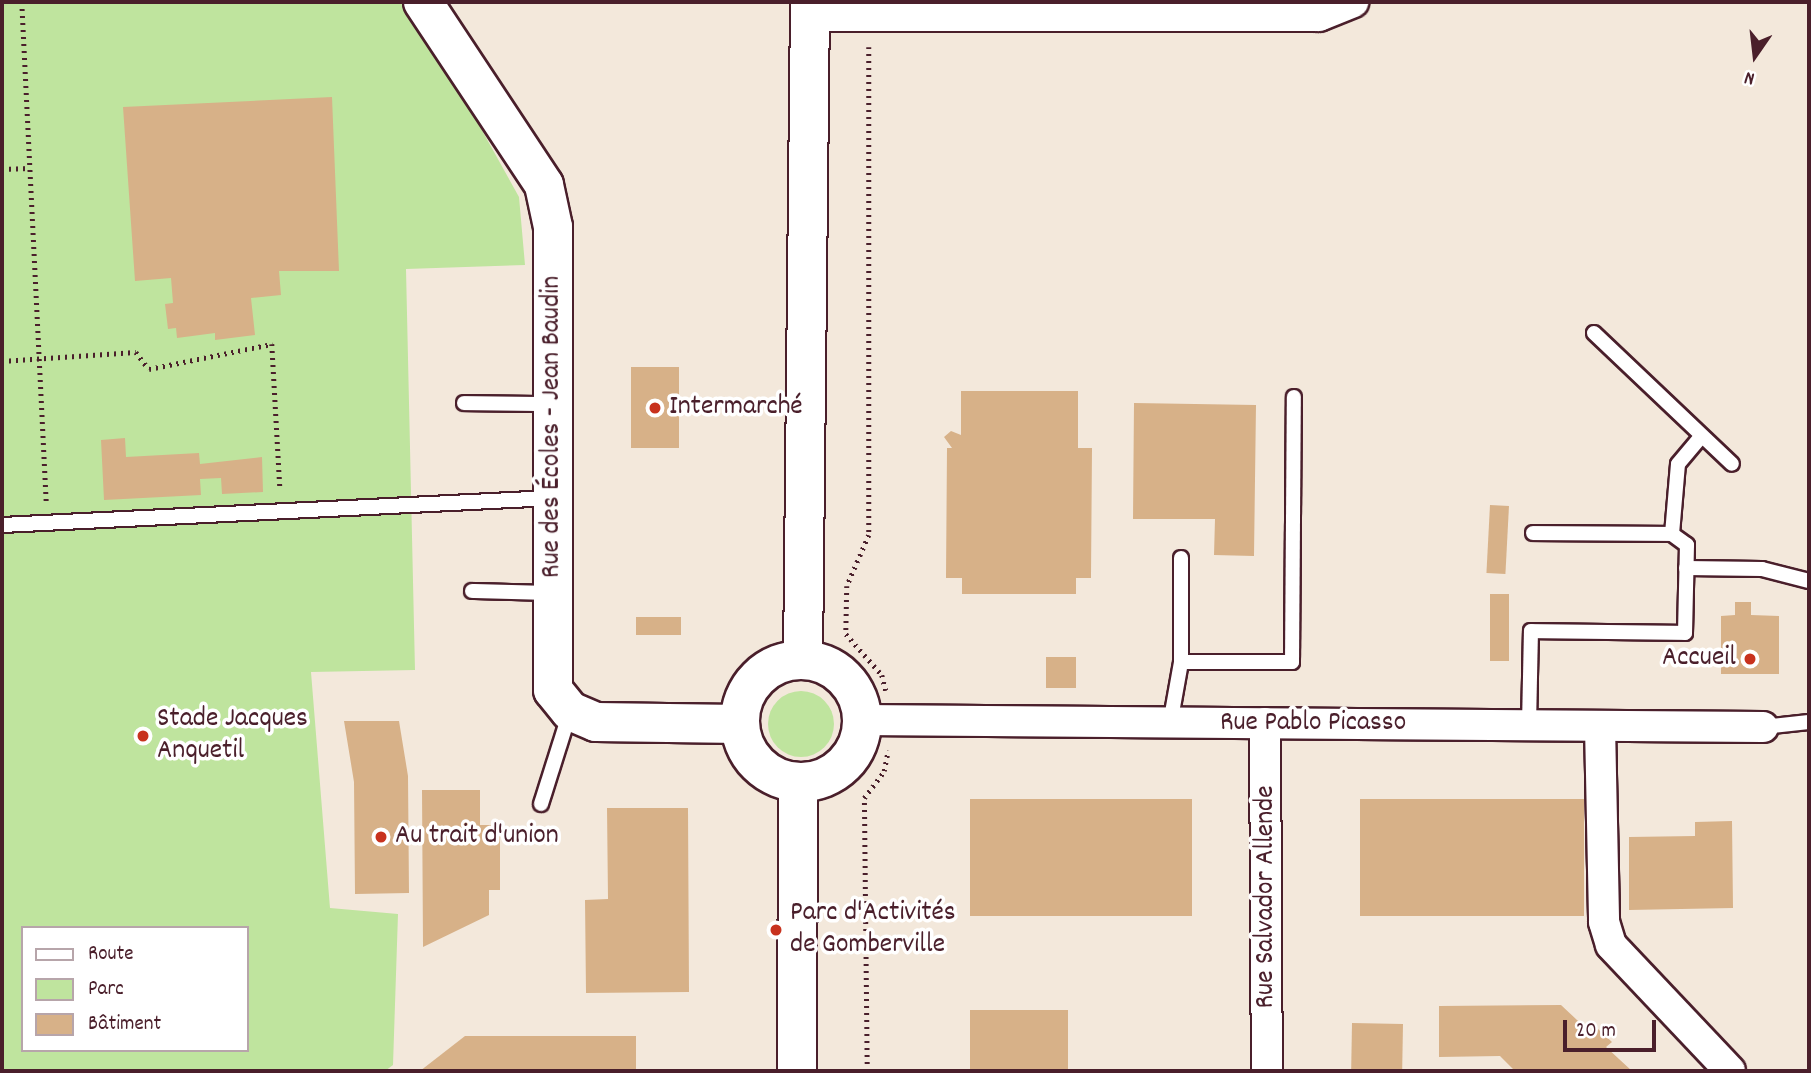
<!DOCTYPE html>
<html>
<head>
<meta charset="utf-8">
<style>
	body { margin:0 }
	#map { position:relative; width:1811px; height:1073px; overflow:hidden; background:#f3e8db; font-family:Dekko,sans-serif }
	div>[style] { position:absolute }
	.green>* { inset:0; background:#bfe49e }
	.round { border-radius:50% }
	.building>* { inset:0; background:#d7b188; transform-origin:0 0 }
	.path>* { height:4.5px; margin-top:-2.25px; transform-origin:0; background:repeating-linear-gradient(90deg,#4a1f2b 0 2px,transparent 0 7px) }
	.roads { filter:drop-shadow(2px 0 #4a1f2b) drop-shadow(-2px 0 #4a1f2b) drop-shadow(0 2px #4a1f2b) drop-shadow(0 -2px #4a1f2b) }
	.lane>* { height:14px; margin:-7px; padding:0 7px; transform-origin:7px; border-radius:7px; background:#fff }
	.street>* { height:30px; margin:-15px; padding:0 15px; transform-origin:15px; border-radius:15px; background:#fff }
	.secondary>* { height:38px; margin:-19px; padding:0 19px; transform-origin:19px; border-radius:19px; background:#fff }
	.secondary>.ring { margin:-19px; padding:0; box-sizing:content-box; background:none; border:38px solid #fff; border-radius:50% }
	.dots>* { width:19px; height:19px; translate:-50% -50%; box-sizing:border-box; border:4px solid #fff; border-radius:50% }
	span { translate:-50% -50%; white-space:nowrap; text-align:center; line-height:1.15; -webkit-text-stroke:7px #fff; paint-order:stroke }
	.poi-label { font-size:28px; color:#4a1f2b }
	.left { translate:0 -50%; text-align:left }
	.right { translate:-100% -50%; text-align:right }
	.street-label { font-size:28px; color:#4a1f2b }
	.frame { position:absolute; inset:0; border:4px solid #4a1f2b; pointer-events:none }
	.legend { position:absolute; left:21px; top:926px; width:228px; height:126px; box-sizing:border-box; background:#fff; border:2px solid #b7a5aa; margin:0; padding:9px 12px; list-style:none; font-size:21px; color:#4a1f2b }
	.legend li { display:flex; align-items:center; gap:14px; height:35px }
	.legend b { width:35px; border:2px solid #b7a5aa }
	.north { position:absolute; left:1720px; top:21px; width:70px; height:70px; -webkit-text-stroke:5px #fff; paint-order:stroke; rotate:194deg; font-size:19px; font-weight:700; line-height:28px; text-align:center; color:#4a1f2b }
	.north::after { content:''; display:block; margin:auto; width:24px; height:32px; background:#4a1f2b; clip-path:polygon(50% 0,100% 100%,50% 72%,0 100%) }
	.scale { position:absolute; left:1563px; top:1020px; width:93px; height:32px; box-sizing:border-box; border:4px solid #4a1f2b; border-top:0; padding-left:9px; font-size:21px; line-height:24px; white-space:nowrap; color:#4a1f2b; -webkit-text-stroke:5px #fff; paint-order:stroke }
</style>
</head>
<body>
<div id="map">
	<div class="green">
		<div style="clip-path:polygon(evenodd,2px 2px,402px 2px,459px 89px,519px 197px,525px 265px,406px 269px,415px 670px,311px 672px,330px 908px,398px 914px,393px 1065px,385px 1071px,2px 1071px,2px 2px,23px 928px,247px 928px,247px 1050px,23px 1050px,23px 928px)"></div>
		<div class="round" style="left:768px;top:691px;width:66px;height:66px"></div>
	</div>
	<div class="building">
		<div style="clip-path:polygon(332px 97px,339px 271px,279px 271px,281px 295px,251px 298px,255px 335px,215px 340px,215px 333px,177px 338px,176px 328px,168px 329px,165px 304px,173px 303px,171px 278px,135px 281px,123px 107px)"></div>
		<div style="left:631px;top:367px;width:48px;height:81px"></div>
		<div style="clip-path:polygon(961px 391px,1078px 391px,1078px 448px,1092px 448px,1091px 578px,1076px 578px,1076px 594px,962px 594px,962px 578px,946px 578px,947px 448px,952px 448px,944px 437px,951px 431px,961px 435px)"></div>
		<div style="clip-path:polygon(1134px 403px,1256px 405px,1254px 556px,1214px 555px,1215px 519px,1133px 519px)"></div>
		<div style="clip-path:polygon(125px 438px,126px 457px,199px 453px,200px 464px,262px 457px,263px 492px,222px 494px,221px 478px,200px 479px,201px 495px,104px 500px,101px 440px)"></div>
		<div style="left:1490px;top:505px;width:19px;height:68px;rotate:3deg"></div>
		<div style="left:1490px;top:594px;width:19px;height:67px"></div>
		<div style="clip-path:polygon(1735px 602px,1751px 602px,1751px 615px,1779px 616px,1779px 674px,1721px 674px,1721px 616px,1735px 615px)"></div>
		<div style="left:636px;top:617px;width:45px;height:18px"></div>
		<div style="left:1046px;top:657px;width:30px;height:31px"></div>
		<div style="clip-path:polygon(344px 721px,399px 721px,408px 776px,409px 893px,355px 894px,354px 782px)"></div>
		<div style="clip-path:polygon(422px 790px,480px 790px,480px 825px,500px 825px,500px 890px,489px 890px,489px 915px,423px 947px)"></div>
		<div style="left:970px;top:799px;width:222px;height:117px"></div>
		<div style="left:1360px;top:799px;width:224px;height:117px"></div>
		<div style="clip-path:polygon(607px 808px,688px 808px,689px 992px,586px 993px,585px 900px,608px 899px)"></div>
		<div style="clip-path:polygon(1732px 821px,1733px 908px,1629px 910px,1629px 837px,1695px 836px,1695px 822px)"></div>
		<div style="clip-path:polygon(1561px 1005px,1593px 1035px,1598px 1029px,1612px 1042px,1606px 1047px,1632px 1071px,1515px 1071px,1500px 1056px,1439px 1057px,1439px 1006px)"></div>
		<div style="left:970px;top:1010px;width:98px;height:61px"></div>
		<div style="left:1352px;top:1023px;width:51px;height:48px;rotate:1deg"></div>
		<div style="clip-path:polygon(465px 1036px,636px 1036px,636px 1071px,420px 1071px)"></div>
	</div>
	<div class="path">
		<div style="left:22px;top:2px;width:500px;rotate:87.2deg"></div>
		<div style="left:869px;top:47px;width:488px;rotate:90deg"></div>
		<div style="left:869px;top:535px;width:56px;rotate:113.3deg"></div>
		<div style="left:847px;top:586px;width:48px;rotate:91.2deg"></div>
		<div style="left:846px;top:634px;width:55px;rotate:48.7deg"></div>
		<div style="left:882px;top:675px;width:16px;rotate:76deg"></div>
		<div style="left:2px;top:169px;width:28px;rotate:-2deg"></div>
		<div style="left:2px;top:361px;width:134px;rotate:-3.8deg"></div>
		<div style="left:136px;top:352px;width:21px;rotate:53deg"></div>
		<div style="left:149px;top:369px;width:126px;rotate:-11.5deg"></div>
		<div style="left:272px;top:344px;width:145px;rotate:86.8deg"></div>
		<div style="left:867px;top:1071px;width:273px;rotate:-90.6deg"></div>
		<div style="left:864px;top:798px;width:34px;rotate:-53deg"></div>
		<div style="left:884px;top:771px;width:21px;rotate:-79deg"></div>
	</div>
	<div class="roads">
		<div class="lane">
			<div style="left:1594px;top:333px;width:190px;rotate:43.5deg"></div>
			<div style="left:464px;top:403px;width:88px;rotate:0.7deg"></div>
			<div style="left:2px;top:525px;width:552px;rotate:-2.81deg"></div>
			<div style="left:1672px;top:534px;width:70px;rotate:-85.1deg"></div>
			<div style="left:1678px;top:464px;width:35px;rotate:-50deg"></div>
			<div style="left:1686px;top:568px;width:76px;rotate:0.8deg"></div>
			<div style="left:1762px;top:569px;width:49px;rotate:14.3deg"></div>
			<div style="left:472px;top:591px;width:79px;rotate:1.5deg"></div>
			<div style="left:1181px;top:662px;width:111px"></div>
			<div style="left:1292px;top:662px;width:265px;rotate:-89.6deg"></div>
			<div style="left:1170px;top:724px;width:63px;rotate:-79.9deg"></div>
			<div style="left:1181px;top:662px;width:104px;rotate:-90deg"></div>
			<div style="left:1529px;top:725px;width:94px;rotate:-88.8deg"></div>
			<div style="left:1531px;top:631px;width:154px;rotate:0.7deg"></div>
			<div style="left:1685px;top:633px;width:88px;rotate:-88.7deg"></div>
			<div style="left:1687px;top:545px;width:19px;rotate:-144deg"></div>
			<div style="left:1672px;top:534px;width:139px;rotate:-179.6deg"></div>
			<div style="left:1763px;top:727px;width:46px;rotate:-6.2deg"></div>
			<div style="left:541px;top:804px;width:96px;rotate:-72.5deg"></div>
		</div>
		<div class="street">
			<div style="left:810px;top:16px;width:509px"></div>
			<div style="left:1319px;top:16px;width:37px;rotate:-22deg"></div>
			<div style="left:862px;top:720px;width:901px;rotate:0.45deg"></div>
			<div style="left:1265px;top:723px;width:348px;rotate:89.7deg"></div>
			<div style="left:1600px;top:726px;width:196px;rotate:88.8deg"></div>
			<div style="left:1604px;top:922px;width:24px;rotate:73deg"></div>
			<div style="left:1611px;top:945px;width:173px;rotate:46.6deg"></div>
		</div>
		<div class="secondary">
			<div style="left:423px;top:2px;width:219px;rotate:56.5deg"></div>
			<div style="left:544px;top:185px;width:43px;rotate:77.9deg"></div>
			<div style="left:553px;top:227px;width:463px;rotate:90deg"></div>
			<div style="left:553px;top:690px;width:27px;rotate:51deg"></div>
			<div style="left:570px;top:711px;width:28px;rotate:23deg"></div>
			<div style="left:596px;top:722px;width:144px;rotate:0.8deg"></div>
			<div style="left:803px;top:660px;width:658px;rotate:-89.39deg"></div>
			<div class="ring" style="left:740px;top:660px;width:84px;height:84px"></div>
			<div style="left:797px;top:1071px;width:289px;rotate:-89.8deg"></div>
		</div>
	</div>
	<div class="dots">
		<div style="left:655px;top:408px;background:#c8321e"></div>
		<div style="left:1750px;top:659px;background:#c8321e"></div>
		<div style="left:143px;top:736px;background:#c8321e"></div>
		<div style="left:381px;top:837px;background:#c8321e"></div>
		<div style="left:776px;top:930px;background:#c8321e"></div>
	</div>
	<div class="poi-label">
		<span class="left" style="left:669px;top:408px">Intermarché</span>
		<span class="right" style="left:1736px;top:659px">Accueil</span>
		<span class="left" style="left:157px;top:736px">Stade Jacques<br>Anquetil</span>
		<span class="left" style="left:395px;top:837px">Au trait d'union</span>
		<span class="left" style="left:790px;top:930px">Parc d'Activités<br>de Gomberville</span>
	</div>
	<div class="street-label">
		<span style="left:553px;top:427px;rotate:-90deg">Rue des Écoles - Jean Baudin</span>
		<span style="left:1313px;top:724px">Rue Pablo Picasso</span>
		<span style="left:1267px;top:897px;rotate:-90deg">Rue Salvador Allende</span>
	</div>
	<div class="frame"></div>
	<ul class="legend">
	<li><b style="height:9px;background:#fff"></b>Route</li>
	<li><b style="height:19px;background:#bfe49e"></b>Parc</li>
	<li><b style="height:19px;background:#d7b188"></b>Bâtiment</li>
	</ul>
	<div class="north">N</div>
	<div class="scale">20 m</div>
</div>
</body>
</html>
